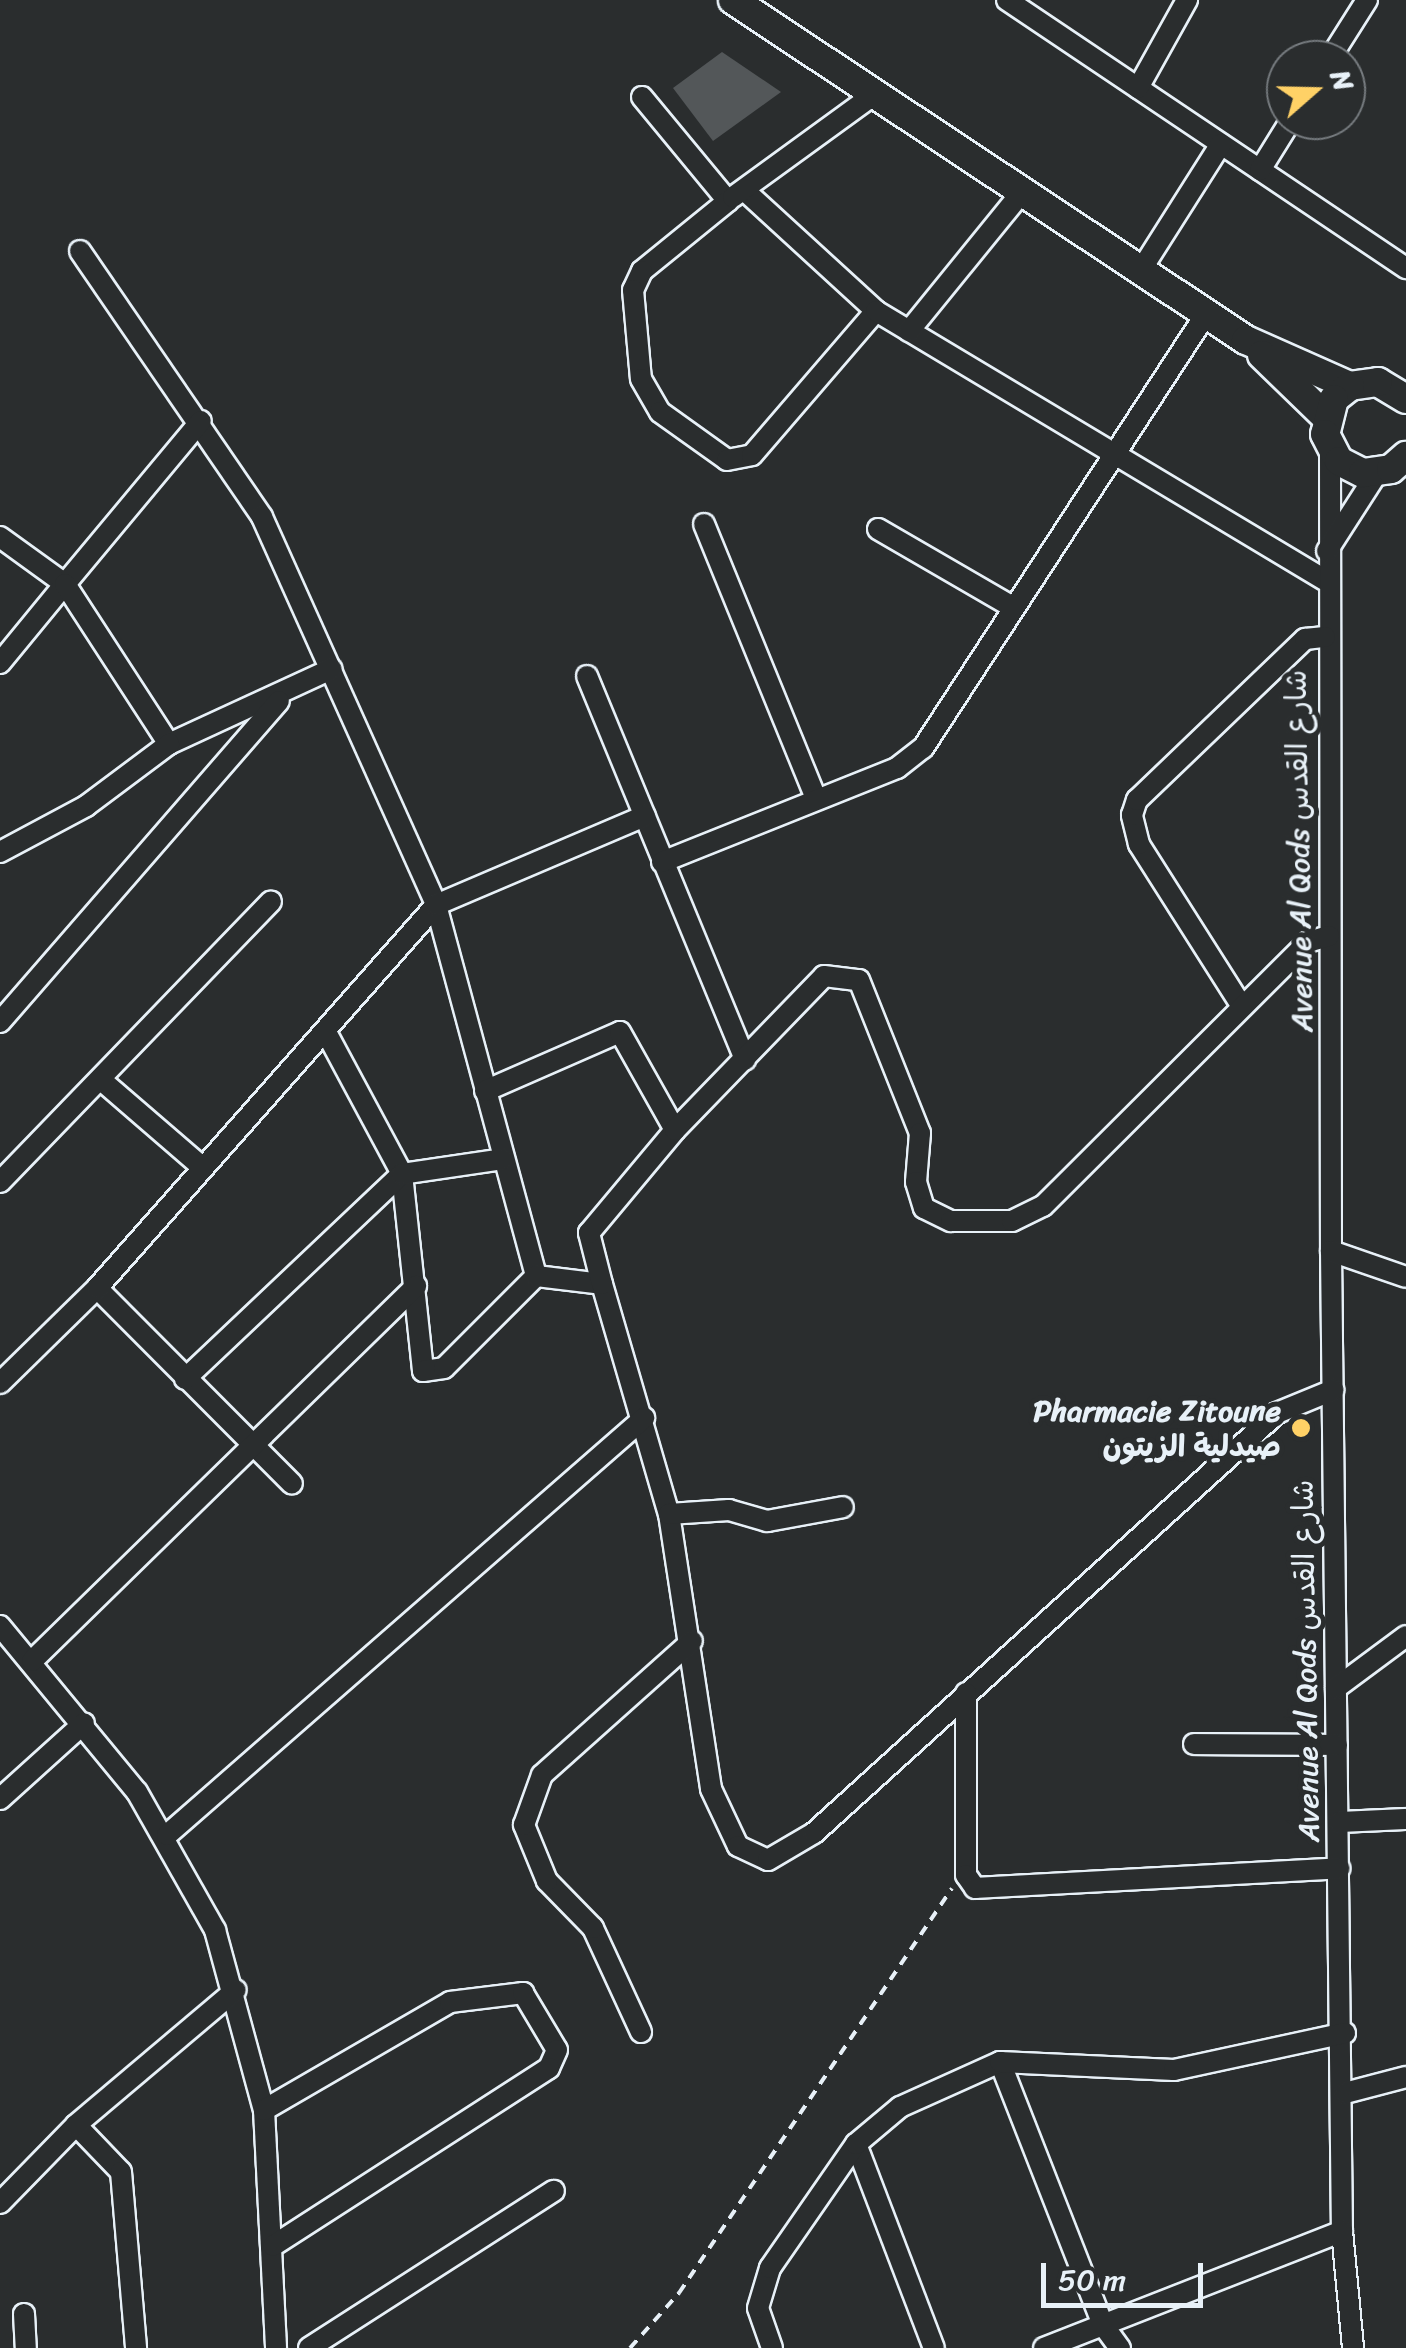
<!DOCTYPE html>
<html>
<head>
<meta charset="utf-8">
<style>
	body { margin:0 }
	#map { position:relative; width:1406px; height:2348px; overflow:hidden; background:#2a2d2e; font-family:Sriracha,"Playpen Sans Arabic",sans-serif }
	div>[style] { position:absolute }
	.building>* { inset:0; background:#535759 }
	.path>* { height:4px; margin-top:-2px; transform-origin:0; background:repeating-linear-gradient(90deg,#e8f1f8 0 10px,transparent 0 18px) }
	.roads { filter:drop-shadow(2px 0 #e8f1f8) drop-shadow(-2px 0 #e8f1f8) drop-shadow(0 2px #e8f1f8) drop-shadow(0 -2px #e8f1f8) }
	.minor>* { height:20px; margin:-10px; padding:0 10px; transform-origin:10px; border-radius:10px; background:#2a2d2e }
	.major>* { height:28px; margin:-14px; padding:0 14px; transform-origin:14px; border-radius:14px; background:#2a2d2e }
	.dots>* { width:28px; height:28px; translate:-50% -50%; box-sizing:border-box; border:5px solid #2a2d2e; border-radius:50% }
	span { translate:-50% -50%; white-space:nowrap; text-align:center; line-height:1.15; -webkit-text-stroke:10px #2a2d2e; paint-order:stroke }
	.street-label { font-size:30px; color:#e8f1f8 }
	.poi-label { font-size:30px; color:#e8f1f8; font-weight:700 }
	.right { translate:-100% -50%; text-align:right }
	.north { position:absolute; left:1266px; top:40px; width:100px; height:100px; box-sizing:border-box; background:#2a2d2e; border:2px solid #767b7f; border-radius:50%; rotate:70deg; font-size:28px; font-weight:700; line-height:40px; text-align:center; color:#e8f1f8 }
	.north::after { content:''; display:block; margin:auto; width:35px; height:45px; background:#ffd166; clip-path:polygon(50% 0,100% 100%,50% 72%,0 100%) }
	.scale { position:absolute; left:1041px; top:2263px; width:162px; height:45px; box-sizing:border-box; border:5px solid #e8f1f8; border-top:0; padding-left:12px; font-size:30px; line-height:35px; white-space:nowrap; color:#e8f1f8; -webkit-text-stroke:8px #2a2d2e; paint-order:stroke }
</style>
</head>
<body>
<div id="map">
	<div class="building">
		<div style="clip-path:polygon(722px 52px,781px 92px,713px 141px,673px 88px)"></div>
	</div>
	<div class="path">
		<div style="left:630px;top:2348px;width:74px;rotate:-48.3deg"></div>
		<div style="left:679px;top:2293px;width:488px;rotate:-56deg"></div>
	</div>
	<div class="roads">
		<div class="minor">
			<div style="left:1007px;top:0;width:481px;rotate:33.9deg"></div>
			<div style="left:1329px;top:60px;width:71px;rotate:-57.7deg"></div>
			<div style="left:1138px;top:88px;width:101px;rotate:-60.9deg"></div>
			<div style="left:642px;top:97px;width:135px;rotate:50.4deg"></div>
			<div style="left:728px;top:201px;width:111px;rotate:140.9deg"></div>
			<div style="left:642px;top:271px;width:21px;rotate:115deg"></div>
			<div style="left:633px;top:290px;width:89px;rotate:84.9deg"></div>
			<div style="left:641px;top:379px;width:38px;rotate:60deg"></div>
			<div style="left:660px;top:412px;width:82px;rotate:35.6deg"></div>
			<div style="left:727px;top:460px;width:25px;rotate:-11deg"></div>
			<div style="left:752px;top:455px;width:190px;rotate:-49.3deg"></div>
			<div style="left:1260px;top:170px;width:59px;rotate:-58.2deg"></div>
			<div style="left:744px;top:190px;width:179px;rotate:42.5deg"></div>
			<div style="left:876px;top:311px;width:523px;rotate:30.93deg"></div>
			<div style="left:733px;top:197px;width:172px;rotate:-36deg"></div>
			<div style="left:80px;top:251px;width:322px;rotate:55.6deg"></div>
			<div style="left:262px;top:517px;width:425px;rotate:65.8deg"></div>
			<div style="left:436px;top:905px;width:384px;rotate:74.9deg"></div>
			<div style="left:1141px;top:270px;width:149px;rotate:-57.6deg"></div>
			<div style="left:909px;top:331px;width:179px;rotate:-50.9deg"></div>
			<div style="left:1330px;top:450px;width:801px;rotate:89.93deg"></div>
			<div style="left:1331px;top:1251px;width:980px;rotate:89.36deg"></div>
			<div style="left:1342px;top:2231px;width:118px;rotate:84.6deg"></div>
			<div style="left:704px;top:524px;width:296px;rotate:67.8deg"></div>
			<div style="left:878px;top:529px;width:154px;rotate:30.1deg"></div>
			<div style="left:0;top:537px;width:80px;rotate:35.9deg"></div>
			<div style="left:65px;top:584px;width:212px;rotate:-50.2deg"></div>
			<div style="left:1327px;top:551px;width:93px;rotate:-57.3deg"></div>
			<div style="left:0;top:663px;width:102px;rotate:-50.6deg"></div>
			<div style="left:65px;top:584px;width:191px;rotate:57deg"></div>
			<div style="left:169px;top:744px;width:179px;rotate:-24.8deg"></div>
			<div style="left:587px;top:676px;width:415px;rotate:67.6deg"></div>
			<div style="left:0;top:852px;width:98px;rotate:-28.1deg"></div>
			<div style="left:86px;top:806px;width:104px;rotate:-36.8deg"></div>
			<div style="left:662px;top:862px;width:253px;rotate:-21.8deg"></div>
			<div style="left:897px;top:768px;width:33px;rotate:-38deg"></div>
			<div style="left:923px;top:748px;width:518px;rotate:-56.89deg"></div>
			<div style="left:1241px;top:1005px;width:191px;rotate:-122.4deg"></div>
			<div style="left:1139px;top:844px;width:30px;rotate:-104deg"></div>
			<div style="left:1132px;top:815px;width:16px;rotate:-72deg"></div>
			<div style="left:1137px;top:800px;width:233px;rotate:-43.8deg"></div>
			<div style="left:1305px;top:639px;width:20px;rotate:-6deg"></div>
			<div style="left:0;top:1022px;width:425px;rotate:-49deg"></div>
			<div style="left:326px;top:1032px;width:161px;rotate:61.8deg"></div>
			<div style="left:402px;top:1174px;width:198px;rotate:83.9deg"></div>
			<div style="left:423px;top:1371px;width:21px;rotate:-8deg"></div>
			<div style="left:444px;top:1368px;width:130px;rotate:-45deg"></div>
			<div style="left:100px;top:1079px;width:136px;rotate:40.8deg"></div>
			<div style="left:485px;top:1091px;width:147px;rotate:-23.6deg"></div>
			<div style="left:620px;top:1032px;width:112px;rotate:60.7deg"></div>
			<div style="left:0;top:1182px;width:390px;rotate:-46deg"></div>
			<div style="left:1331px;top:1251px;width:79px;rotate:19.1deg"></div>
			<div style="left:536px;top:1276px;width:66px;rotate:6.9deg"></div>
			<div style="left:602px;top:1284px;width:240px;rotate:73.8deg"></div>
			<div style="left:669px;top:1514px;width:278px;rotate:81.3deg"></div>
			<div style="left:711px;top:1789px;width:63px;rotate:64.7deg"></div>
			<div style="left:738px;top:1846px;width:33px;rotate:25deg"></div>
			<div style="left:768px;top:1860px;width:53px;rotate:-30.4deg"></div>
			<div style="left:814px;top:1833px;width:625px;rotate:-42.21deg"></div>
			<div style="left:1277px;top:1413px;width:61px;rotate:-22.3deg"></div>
			<div style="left:602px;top:1284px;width:53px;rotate:-104.3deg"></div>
			<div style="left:589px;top:1233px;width:134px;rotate:-50.1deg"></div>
			<div style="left:675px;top:1130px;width:214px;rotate:-45.9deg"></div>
			<div style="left:824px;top:976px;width:35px;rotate:7deg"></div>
			<div style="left:859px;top:980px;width:165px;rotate:68.3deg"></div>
			<div style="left:920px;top:1133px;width:49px;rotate:94.7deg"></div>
			<div style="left:916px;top:1182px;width:27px;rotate:73deg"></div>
			<div style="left:924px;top:1208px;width:30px;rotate:26deg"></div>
			<div style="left:951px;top:1221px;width:61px"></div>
			<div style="left:1012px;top:1221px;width:34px;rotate:-26deg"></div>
			<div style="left:1043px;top:1206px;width:374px;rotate:-44.9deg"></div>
			<div style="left:1308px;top:942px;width:22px;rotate:-16deg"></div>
			<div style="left:97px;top:1288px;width:276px;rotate:45.1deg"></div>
			<div style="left:185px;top:1379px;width:299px;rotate:-43.4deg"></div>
			<div style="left:402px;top:1174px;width:102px;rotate:-8.4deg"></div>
			<div style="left:0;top:1383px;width:136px;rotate:-44.4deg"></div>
			<div style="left:97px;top:1288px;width:511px;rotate:-48.49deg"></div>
			<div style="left:436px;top:905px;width:227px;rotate:-23.1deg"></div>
			<div style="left:669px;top:1514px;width:60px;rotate:-3.8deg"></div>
			<div style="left:729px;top:1510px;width:40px;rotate:16deg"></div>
			<div style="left:767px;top:1521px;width:77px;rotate:-10.4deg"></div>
			<div style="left:0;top:1626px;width:215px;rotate:50.5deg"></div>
			<div style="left:137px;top:1792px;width:159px;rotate:60.5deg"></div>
			<div style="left:215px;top:1930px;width:187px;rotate:74.8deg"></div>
			<div style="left:264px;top:2110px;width:238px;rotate:87.1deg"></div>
			<div style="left:32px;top:1661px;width:537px;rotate:-44.32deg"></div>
			<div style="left:1336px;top:1688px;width:87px;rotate:-36.6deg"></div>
			<div style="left:966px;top:1693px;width:182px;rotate:90deg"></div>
			<div style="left:966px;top:1875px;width:16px;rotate:55deg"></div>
			<div style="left:975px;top:1888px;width:365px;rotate:-3.1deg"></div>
			<div style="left:1194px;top:1744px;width:143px;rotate:0.4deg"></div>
			<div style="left:0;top:1799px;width:113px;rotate:-42.1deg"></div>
			<div style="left:1339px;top:1822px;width:67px;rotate:-2.6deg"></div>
			<div style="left:167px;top:1835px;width:634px;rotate:-41.16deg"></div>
			<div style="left:641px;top:2032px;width:115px;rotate:-114.8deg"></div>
			<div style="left:593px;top:1928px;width:66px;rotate:-134.4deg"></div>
			<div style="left:547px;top:1881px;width:61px;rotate:-112.3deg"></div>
			<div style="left:524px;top:1825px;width:53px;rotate:-70.2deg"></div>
			<div style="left:542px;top:1775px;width:201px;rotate:-41.8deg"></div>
			<div style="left:1000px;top:2062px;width:282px;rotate:68.6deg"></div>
			<div style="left:1103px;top:2325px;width:29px;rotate:54deg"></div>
			<div style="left:1345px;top:2093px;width:63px;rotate:-14.7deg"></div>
			<div style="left:264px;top:2110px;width:215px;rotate:-30.1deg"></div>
			<div style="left:450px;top:2002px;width:74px;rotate:-7deg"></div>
			<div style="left:523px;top:1993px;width:66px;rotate:59.2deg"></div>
			<div style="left:557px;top:2050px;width:20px;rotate:114deg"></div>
			<div style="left:549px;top:2068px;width:328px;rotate:147.2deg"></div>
			<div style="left:76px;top:2125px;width:65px;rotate:46.2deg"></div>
			<div style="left:121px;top:2172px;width:177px;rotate:85.1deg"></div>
			<div style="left:856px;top:2144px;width:218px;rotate:69.1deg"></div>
			<div style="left:0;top:2203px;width:109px;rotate:-45.7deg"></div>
			<div style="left:76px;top:2125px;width:209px;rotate:-40.2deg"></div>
			<div style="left:24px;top:2314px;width:34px;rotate:87deg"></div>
			<div style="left:309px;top:2348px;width:291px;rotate:-32.7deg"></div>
			<div style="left:772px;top:2348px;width:42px;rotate:-109.3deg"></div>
			<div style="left:758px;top:2308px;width:42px;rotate:-73.3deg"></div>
			<div style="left:770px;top:2268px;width:151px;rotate:-55.3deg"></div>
			<div style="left:856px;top:2144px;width:57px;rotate:-40.1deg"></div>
			<div style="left:900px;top:2107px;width:110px;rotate:-24.2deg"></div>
			<div style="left:1000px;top:2062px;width:174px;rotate:2.6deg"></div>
			<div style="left:1174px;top:2070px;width:175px;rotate:-12.2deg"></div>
			<div style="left:1044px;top:2348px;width:320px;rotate:-21.4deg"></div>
		</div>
		<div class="major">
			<div style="left:733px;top:0;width:615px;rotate:33.54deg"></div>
			<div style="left:1246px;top:340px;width:114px;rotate:23.9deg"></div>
			<div style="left:1262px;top:355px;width:89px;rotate:44.1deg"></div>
			<div style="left:1406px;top:399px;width:33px;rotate:-149deg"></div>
			<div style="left:1378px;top:382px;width:28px;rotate:172deg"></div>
			<div style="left:1350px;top:386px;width:21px;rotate:141deg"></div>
			<div style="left:1334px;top:399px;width:36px;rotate:104deg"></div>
			<div style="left:1325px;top:434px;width:30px;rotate:63deg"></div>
			<div style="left:1339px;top:461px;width:27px;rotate:27deg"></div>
			<div style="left:1363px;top:473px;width:28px;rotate:-8deg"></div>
			<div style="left:1391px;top:469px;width:20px;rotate:-41deg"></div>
		</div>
	</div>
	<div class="dots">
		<div style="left:1301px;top:1428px;background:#ffd166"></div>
	</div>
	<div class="street-label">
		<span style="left:1299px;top:851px;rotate:-91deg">Avenue Al Qods شارع القدس</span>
		<span style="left:1306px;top:1661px;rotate:-91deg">Avenue Al Qods شارع القدس</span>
	</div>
	<div class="poi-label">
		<span class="right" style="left:1281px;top:1428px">Pharmacie Zitoune<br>صيدلية الزيتون</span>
	</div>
	<div class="north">N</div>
	<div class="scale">50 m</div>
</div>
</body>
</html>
